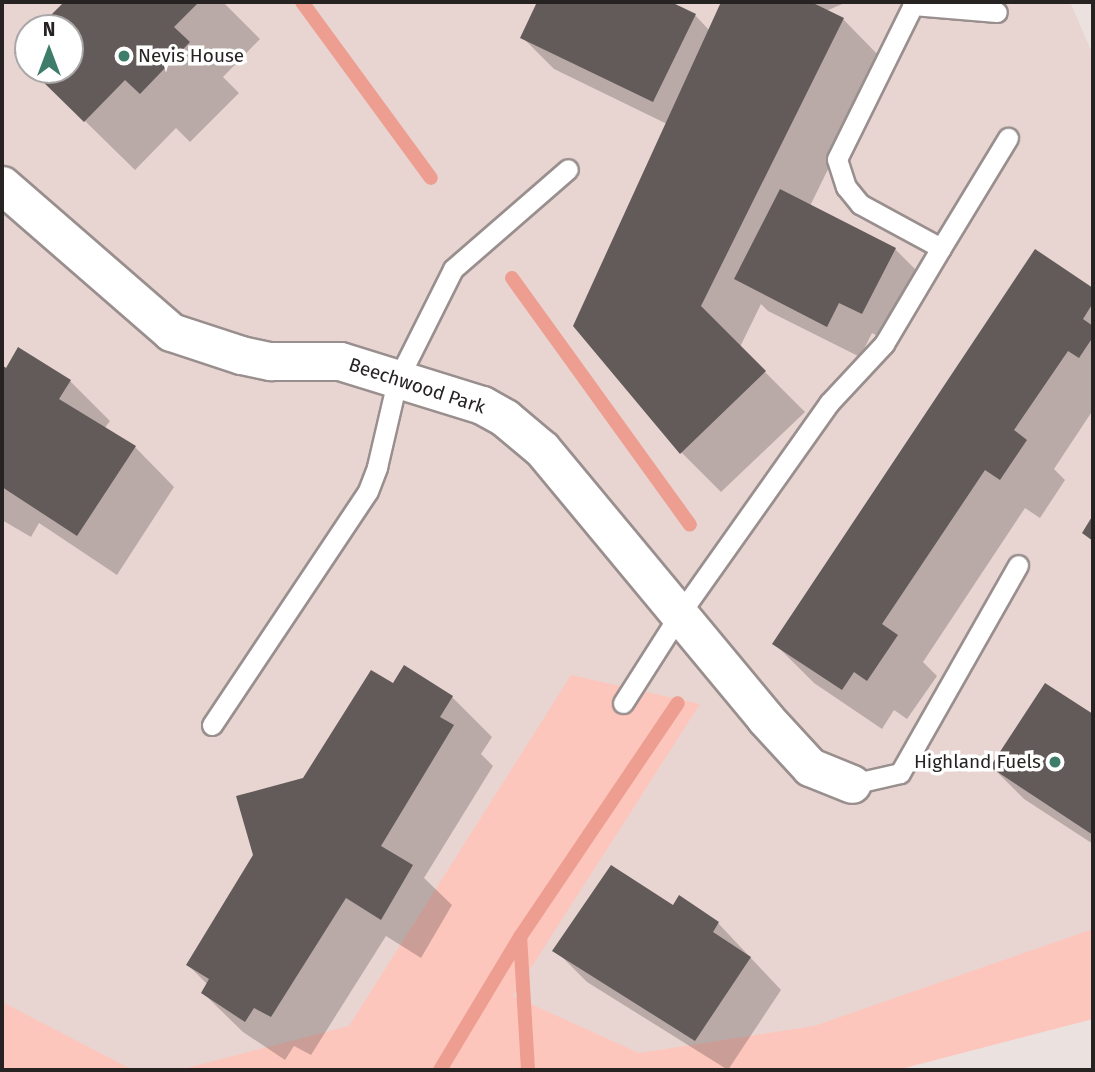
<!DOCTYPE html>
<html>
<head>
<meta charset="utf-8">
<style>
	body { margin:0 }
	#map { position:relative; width:1095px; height:1072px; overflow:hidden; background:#ebe1df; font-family:"Fira Sans",sans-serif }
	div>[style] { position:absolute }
	.built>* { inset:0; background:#e8d5d1 }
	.green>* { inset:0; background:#fdc6bc }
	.shadow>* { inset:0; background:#0003 }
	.stream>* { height:14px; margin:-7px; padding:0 7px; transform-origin:7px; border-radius:7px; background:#ed9e91 }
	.building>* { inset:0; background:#635b59 }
	.roads { filter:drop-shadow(2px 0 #998f8e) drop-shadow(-2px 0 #998f8e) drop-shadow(0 2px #998f8e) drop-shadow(0 -2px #998f8e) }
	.lane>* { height:19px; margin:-9.5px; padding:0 9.5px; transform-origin:9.5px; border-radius:9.5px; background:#fff }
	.street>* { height:37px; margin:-18.5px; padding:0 18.5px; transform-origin:18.5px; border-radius:18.5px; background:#fff }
	.dots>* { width:19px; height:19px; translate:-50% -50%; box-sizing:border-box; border:4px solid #fff; border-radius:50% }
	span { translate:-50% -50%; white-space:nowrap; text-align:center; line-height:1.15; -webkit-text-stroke:7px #fff; paint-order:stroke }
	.poi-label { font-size:19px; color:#272323 }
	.left { translate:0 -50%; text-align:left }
	.right { translate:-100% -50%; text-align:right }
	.street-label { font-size:19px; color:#272323 }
	.frame { position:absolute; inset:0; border:4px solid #272323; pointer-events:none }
	.north { position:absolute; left:14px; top:14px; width:70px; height:70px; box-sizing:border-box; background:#fff; border:2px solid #a9a7a7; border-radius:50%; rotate:0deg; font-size:19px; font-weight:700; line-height:28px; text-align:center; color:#272323 }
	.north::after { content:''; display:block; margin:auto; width:24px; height:32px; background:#3e7d6a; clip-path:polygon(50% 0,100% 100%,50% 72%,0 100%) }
</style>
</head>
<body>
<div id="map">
	<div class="built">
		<div style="clip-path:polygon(evenodd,2px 2px,1070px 2px,1093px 55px,1093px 994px,842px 1070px,2px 1070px,2px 2px,28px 28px,70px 28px,70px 70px,28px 70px,28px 28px)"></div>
	</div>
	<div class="green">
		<div style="clip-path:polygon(571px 675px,700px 704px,513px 996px,639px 1053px,814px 1026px,1093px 929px,1093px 1019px,897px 1070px,179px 1070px,349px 1026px)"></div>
		<div style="clip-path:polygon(2px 1002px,133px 1070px,2px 1070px)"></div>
	</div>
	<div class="shadow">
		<div style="clip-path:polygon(67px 2px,223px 2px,260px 39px,223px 77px,239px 93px,190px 142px,176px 128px,135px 170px,33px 70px,70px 70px,70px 28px,41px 28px)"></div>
		<div style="clip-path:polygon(539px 2px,666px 2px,695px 15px,709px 30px,722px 2px,847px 2px,826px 11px,843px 19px,882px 59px,810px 206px,895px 249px,927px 281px,894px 345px,872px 333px,860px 357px,768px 311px,761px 304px,740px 347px,805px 412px,721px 492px,681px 452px,667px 124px,554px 69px,522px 37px)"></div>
		<div style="clip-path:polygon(1036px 252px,1093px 290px,1093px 410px,1054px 469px,1065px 480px,1040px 518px,1025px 508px,923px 662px,937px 676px,907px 719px,894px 710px,882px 729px,814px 683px,775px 644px)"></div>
		<div style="clip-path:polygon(2px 367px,70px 381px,110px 421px,104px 429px,135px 447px,174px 487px,117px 575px,39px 523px,31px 537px,2px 520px)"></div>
		<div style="clip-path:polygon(393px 685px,452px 697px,492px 737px,481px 754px,493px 766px,424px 878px,452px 905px,421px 958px,386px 936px,311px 1055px,294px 1046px,285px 1060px,243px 1032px,203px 993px,208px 985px,188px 965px,305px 779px)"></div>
		<div style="clip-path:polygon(1046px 685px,1093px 716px,1093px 844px,1024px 799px,992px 767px)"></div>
		<div style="clip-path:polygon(674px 907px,718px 923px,781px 990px,728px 1070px,587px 982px,555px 950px)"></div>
	</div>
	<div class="stream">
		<div style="left:302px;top:2px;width:218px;rotate:53.8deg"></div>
		<div style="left:512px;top:278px;width:304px;rotate:54.2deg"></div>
		<div style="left:440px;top:1070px;width:155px;rotate:-59deg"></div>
		<div style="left:528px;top:1070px;width:133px;rotate:-93.4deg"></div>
		<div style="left:520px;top:937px;width:282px;rotate:-56deg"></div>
	</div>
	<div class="building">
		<div style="clip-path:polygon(64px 2px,199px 2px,174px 27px,190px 42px,140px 94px,125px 80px,84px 122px,31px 70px,70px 70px,70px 28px,38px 28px)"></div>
		<div style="clip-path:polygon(537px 2px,671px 2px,696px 14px,653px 102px,520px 38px)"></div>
		<div style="clip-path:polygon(721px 2px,811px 2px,844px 18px,701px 306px,766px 371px,680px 454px,573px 326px)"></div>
		<div style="clip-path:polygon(28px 39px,28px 67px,14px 53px)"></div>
		<div style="clip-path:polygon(780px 189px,896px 248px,862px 314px,839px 303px,827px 327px,734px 279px)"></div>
		<div style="clip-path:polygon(1035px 249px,1093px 288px,1093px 303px,1083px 319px,1093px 326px,1093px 337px,1079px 358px,1068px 351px,1014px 430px,1027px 440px,1000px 480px,985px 470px,882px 624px,898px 635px,867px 681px,854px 672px,842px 690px,772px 644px)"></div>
		<div style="clip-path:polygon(18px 347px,71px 380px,59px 399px,136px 446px,77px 536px,2px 487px,2px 365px,6px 368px)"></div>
		<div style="clip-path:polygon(1093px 515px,1093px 541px,1082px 533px)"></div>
		<div style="clip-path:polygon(404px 665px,453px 696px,440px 717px,454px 725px,381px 846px,413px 865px,381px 920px,346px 898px,271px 1017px,254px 1008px,245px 1022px,201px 993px,209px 979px,186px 965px,253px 855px,236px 796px,303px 778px,371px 670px,393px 683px)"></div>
		<div style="clip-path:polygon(1045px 683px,1093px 714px,1093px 835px,990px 767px)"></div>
		<div style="clip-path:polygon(611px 865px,673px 905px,679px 895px,719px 922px,713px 932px,751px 957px,695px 1041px,552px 951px)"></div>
	</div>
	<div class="roads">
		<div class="lane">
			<div style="left:912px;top:2px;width:3px;rotate:72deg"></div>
			<div style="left:913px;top:5px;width:84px;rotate:4.8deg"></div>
			<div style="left:941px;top:248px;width:129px;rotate:-58.7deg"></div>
			<div style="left:623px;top:703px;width:104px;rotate:-57.5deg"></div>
			<div style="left:679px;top:615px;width:260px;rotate:-54.7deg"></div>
			<div style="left:829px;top:403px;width:81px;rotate:-47deg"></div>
			<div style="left:884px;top:344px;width:112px;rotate:-59.3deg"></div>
			<div style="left:941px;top:248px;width:92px;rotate:-151.5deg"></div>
			<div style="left:860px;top:204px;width:22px;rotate:-129deg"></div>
			<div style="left:846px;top:187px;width:29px;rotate:-108deg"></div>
			<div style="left:837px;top:159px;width:172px;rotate:-63.7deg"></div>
			<div style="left:212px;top:725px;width:281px;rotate:-56.3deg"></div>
			<div style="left:368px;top:491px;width:26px;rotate:-69deg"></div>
			<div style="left:377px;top:467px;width:88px;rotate:-76.9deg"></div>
			<div style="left:397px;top:381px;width:125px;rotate:-63.4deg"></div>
			<div style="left:453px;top:269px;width:152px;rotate:-41deg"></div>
			<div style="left:852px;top:784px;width:49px;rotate:-12.9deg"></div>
			<div style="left:900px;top:773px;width:239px;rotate:-60.4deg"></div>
		</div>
		<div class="street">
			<div style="left:2px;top:185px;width:224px;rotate:41deg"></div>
			<div style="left:171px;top:332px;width:74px;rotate:18.2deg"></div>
			<div style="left:241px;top:355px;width:30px;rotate:12deg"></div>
			<div style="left:270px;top:361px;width:70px"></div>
			<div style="left:340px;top:361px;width:149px;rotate:17.2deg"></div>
			<div style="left:482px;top:405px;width:26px;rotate:29deg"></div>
			<div style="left:505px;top:418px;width:48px;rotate:40deg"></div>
			<div style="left:542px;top:449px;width:349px;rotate:50.3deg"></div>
			<div style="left:765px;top:718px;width:67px;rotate:47.4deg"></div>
			<div style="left:810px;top:767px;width:45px;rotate:22deg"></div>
		</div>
	</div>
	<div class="dots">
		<div style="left:124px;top:56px;background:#3e7d6a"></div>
		<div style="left:1055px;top:762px;background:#3e7d6a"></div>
	</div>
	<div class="poi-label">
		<span class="left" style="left:138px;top:56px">Nevis House</span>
		<span class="right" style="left:1041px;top:762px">Highland Fuels</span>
	</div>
	<div class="street-label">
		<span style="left:417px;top:386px;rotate:18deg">Beechwood Park</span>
	</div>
	<div class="frame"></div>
	<div class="north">N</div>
</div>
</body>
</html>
